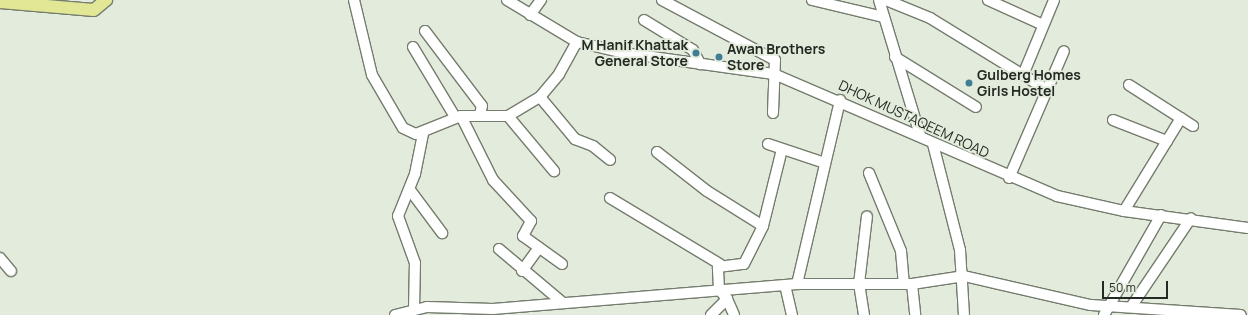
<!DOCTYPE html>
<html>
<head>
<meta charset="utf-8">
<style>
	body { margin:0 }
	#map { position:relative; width:1248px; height:315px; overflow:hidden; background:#e3ecdc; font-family:Manrope,sans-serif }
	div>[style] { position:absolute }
	.roads { filter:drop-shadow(1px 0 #747c6d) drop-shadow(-1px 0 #747c6d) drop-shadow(0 1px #747c6d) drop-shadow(0 -1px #747c6d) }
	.minor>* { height:10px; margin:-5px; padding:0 5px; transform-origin:5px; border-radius:5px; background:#fff }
	.major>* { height:12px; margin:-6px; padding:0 6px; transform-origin:6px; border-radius:6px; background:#e2e796 }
	.dots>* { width:11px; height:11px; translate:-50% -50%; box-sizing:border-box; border:2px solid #e3ecdc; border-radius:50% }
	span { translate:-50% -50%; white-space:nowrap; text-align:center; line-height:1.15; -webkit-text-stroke:3.5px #e3ecdc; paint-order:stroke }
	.poi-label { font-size:14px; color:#252923; font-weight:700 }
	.right { translate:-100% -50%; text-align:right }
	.left { translate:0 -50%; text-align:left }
	.street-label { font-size:14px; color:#252923 }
	.scale { position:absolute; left:1102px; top:281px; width:66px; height:18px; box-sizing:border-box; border:2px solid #252923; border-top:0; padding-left:5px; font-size:12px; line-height:14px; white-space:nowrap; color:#252923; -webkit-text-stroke:3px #e3ecdc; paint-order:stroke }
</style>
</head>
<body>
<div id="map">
	<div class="roads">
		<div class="minor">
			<div style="left:354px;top:0;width:77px;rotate:76.5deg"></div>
			<div style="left:372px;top:75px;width:61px;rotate:59.7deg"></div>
			<div style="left:403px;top:128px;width:14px;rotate:25deg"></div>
			<div style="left:416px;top:134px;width:48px;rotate:-21.8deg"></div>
			<div style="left:461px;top:116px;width:47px"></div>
			<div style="left:508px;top:116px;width:37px;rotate:-31deg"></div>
			<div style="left:540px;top:97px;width:30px;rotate:-50deg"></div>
			<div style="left:559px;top:74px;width:37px;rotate:-61deg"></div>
			<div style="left:507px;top:0;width:82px;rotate:31deg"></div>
			<div style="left:577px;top:42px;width:48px;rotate:13.2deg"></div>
			<div style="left:624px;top:53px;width:151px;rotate:8deg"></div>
			<div style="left:774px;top:74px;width:308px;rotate:23.3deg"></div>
			<div style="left:1057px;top:196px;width:69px;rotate:12.6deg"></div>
			<div style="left:1124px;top:211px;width:125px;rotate:7.8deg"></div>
			<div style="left:662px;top:0;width:128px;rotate:28deg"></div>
			<div style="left:775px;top:60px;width:53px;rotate:92.2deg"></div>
			<div style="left:812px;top:0;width:74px;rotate:13.3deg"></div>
			<div style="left:879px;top:0;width:141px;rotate:73.1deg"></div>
			<div style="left:886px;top:0;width:48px;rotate:22.2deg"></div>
			<div style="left:930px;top:18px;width:109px;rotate:31.5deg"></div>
			<div style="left:1023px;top:75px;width:81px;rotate:-67.5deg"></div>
			<div style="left:988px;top:0;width:60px;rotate:24.4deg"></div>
			<div style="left:530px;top:15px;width:19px;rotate:-54deg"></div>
			<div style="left:644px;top:20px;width:57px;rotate:31.5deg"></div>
			<div style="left:693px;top:50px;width:16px;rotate:63deg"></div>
			<div style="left:425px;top:31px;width:94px;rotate:52.8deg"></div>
			<div style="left:482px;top:106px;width:8px;rotate:104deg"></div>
			<div style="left:413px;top:47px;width:82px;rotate:59deg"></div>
			<div style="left:895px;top:57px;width:95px;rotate:31.7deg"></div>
			<div style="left:1023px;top:75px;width:28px;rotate:32deg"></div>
			<div style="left:1129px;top:85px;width:76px;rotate:32.6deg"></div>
			<div style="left:540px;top:97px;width:55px;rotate:50.2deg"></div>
			<div style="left:575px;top:139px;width:19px;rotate:21deg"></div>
			<div style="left:593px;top:146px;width:22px;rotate:39deg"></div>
			<div style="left:461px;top:116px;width:72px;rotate:63.4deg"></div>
			<div style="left:493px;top:180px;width:56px;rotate:47.2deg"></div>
			<div style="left:531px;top:221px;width:17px;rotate:118deg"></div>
			<div style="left:523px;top:236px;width:48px;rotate:35.7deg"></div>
			<div style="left:508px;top:116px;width:72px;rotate:50.1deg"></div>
			<div style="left:1113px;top:120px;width:58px;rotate:21.3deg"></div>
			<div style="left:768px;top:144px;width:60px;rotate:18.4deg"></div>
			<div style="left:933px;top:144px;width:109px;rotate:75.7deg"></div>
			<div style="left:960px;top:250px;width:65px;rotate:86.5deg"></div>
			<div style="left:657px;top:152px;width:63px;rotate:38deg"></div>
			<div style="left:707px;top:191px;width:66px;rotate:32deg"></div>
			<div style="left:869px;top:173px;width:84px;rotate:67.7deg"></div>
			<div style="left:901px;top:251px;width:33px;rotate:85deg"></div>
			<div style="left:1009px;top:178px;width:138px;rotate:-66.6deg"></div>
			<div style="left:410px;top:190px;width:54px;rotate:53.3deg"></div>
			<div style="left:610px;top:198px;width:128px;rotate:31deg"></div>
			<div style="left:1124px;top:211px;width:109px;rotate:-58.5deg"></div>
			<div style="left:499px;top:249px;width:82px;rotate:40.1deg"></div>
			<div style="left:0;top:258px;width:17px;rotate:50deg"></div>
			<div style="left:522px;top:271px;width:29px;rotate:-54deg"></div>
			<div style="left:797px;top:284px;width:189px;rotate:-76.8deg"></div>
			<div style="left:912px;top:284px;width:53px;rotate:-8.7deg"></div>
			<div style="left:964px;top:276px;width:130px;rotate:12.9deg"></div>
			<div style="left:1091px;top:305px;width:150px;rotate:3.8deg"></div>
			<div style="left:785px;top:285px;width:31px;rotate:77deg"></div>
			<div style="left:727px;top:299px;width:17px;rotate:66deg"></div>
			<div style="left:1131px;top:307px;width:107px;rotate:-56deg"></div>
			<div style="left:414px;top:309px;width:46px;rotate:-88.8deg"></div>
			<div style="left:415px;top:263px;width:50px;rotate:-109.9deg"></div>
			<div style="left:398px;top:216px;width:45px;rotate:-68deg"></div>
			<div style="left:415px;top:174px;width:41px;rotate:-78.7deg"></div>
			<div style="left:395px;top:315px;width:33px;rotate:-14deg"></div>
			<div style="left:427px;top:307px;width:66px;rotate:1.7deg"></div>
			<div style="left:493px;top:309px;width:305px;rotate:-4.7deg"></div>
			<div style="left:797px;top:284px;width:115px"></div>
			<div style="left:912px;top:284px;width:31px;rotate:84deg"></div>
			<div style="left:711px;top:315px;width:23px;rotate:-45deg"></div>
			<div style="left:727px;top:299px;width:13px;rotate:-129deg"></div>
			<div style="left:719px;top:289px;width:22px;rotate:-93deg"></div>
			<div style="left:718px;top:267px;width:26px;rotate:-7deg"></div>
			<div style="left:744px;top:264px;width:42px;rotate:-63.4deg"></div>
			<div style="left:763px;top:226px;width:79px;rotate:-76.1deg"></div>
			<div style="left:864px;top:315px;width:31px;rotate:-99deg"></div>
			<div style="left:859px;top:284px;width:68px;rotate:-83.3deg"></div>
			<div style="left:1104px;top:315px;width:115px;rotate:-60.3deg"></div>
		</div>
		<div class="major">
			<div style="left:0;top:2px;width:94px;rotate:4.9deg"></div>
			<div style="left:94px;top:10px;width:16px;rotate:-40deg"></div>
		</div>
	</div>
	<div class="dots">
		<div style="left:696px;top:53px;background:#407f93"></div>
		<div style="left:719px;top:57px;background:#407f93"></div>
		<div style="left:969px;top:83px;background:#407f93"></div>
	</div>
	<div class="poi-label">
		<span class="right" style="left:688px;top:53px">M Hanif Khattak<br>General Store</span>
		<span class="left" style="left:727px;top:57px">Awan Brothers<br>Store</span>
		<span class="left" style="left:977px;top:83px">Gulberg Homes<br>Girls Hostel</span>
	</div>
	<div class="street-label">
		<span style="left:914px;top:119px;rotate:25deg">DHOK MUSTAQEEM ROAD</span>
	</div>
	<div class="scale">50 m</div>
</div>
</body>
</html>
